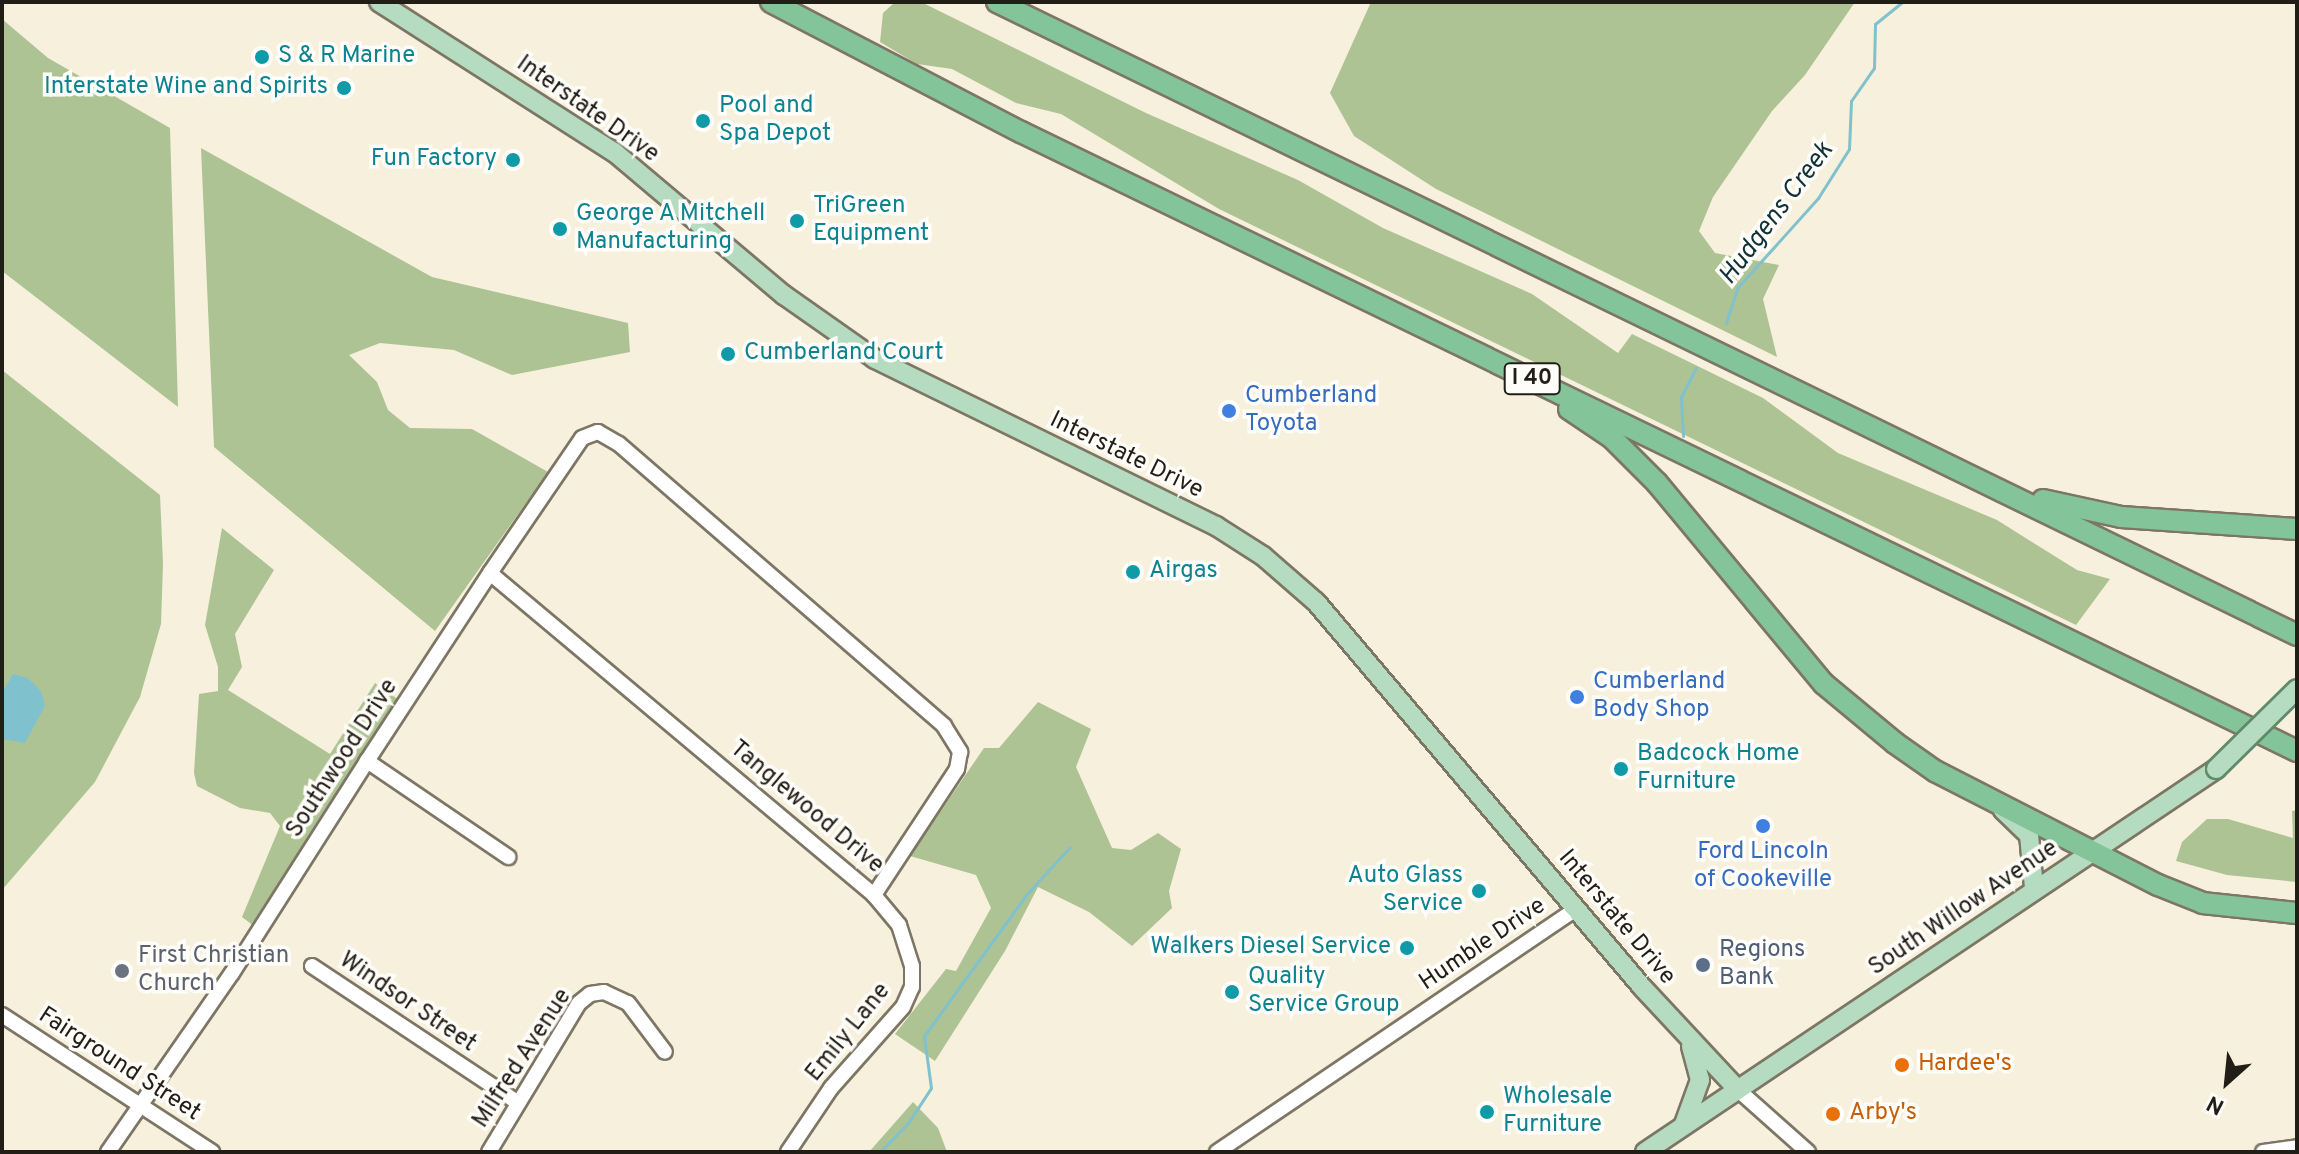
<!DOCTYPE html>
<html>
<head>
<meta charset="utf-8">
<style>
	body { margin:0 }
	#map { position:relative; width:2299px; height:1154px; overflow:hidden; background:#f7f0dc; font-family:Overpass,sans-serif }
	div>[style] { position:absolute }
	.forest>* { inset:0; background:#aec394 }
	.water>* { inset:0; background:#80c1ce }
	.stream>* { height:3px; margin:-1.5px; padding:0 1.5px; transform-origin:1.5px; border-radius:1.5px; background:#80c1ce }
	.roads { filter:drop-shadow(2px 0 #7d7665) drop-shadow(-2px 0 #7d7665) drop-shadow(0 2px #7d7665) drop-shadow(0 -2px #7d7665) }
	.minor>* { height:14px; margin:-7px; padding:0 7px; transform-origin:7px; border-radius:7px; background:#fff }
	.major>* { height:18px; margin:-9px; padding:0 9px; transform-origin:9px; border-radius:9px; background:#b5dcc1 }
	.highway>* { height:20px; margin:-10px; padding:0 10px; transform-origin:10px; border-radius:10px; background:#83c498 }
	.bridges { filter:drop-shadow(2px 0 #618a6b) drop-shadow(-2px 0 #618a6b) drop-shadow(0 2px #618a6b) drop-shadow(0 -2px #618a6b) }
	.major-bridge>* { height:18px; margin:-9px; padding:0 9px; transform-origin:9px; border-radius:9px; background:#b5dcc1 }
	.dots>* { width:22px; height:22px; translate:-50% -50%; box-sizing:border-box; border:4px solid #fffdf9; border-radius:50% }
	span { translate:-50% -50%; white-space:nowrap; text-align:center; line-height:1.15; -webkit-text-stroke:7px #fffdf9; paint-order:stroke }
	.shield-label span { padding:2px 6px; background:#fffdf9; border:2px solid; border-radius:6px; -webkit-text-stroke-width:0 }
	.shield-label { font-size:22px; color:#211e17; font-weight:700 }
	.culture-label { font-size:24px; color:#0d838f }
	.left { translate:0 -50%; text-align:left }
	.right { translate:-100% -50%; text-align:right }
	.street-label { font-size:24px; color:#211e17 }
	.shop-label { font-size:24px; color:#366cbe }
	.service-label { font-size:24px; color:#4e5e75 }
	.worship-label { font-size:24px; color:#5b616d }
	.food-label { font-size:24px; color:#c56008 }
	.water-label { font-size:26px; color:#103137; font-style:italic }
	.frame { position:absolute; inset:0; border:4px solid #211e17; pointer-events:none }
	.north { position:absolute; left:2187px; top:1042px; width:80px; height:80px; -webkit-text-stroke:6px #fffdf9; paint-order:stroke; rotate:207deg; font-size:22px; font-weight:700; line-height:32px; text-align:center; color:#211e17 }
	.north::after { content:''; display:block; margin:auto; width:28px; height:36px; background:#211e17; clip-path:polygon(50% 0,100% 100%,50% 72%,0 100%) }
</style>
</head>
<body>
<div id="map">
	<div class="forest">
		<div style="clip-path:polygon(895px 2px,921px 2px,1146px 113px,1298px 180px,1383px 228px,1532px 294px,1618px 353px,1632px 334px,1763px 398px,1838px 453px,1997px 520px,2077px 570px,2110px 579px,2076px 625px,1219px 209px,1061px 114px,1016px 103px,952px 69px,917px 64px,880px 42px,883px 13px)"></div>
		<div style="clip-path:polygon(1371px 2px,1855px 2px,1805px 75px,1772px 111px,1713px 197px,1699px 231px,1715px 253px,1779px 265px,1763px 299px,1777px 357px,1436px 189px,1354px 136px,1330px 93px)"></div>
		<div style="clip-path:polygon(2px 19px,48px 58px,170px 128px,178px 407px,2px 271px)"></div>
		<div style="clip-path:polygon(201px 148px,432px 277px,628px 323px,630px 352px,512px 375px,454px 350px,380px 343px,349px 355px,377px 382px,388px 410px,410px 428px,472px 429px,548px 472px,435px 631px,214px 447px)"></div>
		<div style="clip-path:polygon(2px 370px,160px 495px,163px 563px,161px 624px,140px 697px,95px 782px,2px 890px)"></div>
		<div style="clip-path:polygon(222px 528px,274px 570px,235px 634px,242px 667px,228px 690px,330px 754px,375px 683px,399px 700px,255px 927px,242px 917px,280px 826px,270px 813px,240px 808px,197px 786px,194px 773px,199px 694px,218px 691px,218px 667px,205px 625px)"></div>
		<div style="clip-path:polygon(1038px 702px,1091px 729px,1076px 767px,1112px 848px,1131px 850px,1158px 833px,1181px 849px,1169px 891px,1172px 908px,1132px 946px,1089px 912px,1038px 887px,1005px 951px,935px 1061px,895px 1034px,946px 969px,956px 971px,991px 908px,976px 875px,910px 856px,984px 748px,999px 748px)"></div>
		<div style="clip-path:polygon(2297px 810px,2297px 882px,2227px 875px,2176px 861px,2182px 842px,2207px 819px,2228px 819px,2293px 838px,2292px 811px)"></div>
		<div style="clip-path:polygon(913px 1102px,938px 1128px,947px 1152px,869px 1152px)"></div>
	</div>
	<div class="water">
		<div style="clip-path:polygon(13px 674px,28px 678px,41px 691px,45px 706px,25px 743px,2px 739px,2px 693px)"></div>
	</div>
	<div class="stream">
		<div style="left:1726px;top:323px;width:38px;rotate:-72deg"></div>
		<div style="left:1738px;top:287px;width:120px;rotate:-48deg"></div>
		<div style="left:1818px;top:198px;width:58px;rotate:-57.7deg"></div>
		<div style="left:1849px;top:149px;width:48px;rotate:-87.6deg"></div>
		<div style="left:1851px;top:101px;width:40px;rotate:-55.1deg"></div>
		<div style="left:1874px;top:68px;width:44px;rotate:-88.7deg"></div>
		<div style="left:1875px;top:24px;width:35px;rotate:-39deg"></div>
		<div style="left:1683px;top:436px;width:39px;rotate:-93deg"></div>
		<div style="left:1681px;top:397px;width:33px;rotate:-63deg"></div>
		<div style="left:880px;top:1152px;width:40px;rotate:-46deg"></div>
		<div style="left:908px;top:1123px;width:42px;rotate:-56.7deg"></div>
		<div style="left:931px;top:1088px;width:52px;rotate:-97.7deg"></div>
		<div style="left:924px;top:1036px;width:174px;rotate:-54.1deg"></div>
		<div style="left:1026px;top:895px;width:65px;rotate:-47.5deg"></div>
	</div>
	<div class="roads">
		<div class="minor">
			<div style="left:367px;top:761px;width:171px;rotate:34.2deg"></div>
			<div style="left:312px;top:966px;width:247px;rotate:33.6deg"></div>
			<div style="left:2px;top:1015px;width:251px;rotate:33.1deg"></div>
			<div style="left:1737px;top:1089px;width:95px;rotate:41.6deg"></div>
			<div style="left:108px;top:1152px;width:218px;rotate:-55.3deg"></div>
			<div style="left:232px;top:973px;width:251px;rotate:-57.5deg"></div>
			<div style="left:367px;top:761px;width:225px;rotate:-56.8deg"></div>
			<div style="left:490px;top:573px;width:163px;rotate:-55.7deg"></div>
			<div style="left:582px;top:438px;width:17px;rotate:-21deg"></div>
			<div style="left:598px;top:432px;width:24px;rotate:30deg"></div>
			<div style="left:619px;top:444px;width:430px;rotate:40.9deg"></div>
			<div style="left:944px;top:726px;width:31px;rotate:58deg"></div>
			<div style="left:960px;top:752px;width:17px;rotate:100deg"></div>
			<div style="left:957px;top:769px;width:151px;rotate:123.4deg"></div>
			<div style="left:874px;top:895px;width:501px;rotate:-140.02deg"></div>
			<div style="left:489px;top:1152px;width:174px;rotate:-58.9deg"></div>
			<div style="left:579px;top:1003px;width:14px;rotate:-39deg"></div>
			<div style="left:590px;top:994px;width:14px;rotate:-8deg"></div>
			<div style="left:604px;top:992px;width:26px;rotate:25deg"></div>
			<div style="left:628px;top:1003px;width:61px;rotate:52.9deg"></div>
			<div style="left:788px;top:1152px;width:77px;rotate:-56.1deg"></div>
			<div style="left:831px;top:1088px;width:108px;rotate:-48.4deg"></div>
			<div style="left:903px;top:1007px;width:22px;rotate:-66deg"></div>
			<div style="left:912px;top:987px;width:21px;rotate:-90deg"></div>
			<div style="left:912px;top:966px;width:43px;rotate:-107.6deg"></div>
			<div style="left:899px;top:925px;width:39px;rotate:-130deg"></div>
			<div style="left:1217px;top:1152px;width:434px;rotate:-34.1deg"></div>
			<div style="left:2263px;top:1152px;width:34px;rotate:-8deg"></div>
		</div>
		<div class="major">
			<div style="left:379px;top:2px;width:279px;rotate:32.6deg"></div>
			<div style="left:614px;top:152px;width:222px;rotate:40.1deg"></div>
			<div style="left:784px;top:295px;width:111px;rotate:35.1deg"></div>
			<div style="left:875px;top:359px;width:380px;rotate:26.1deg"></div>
			<div style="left:1216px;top:526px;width:56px;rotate:32.6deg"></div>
			<div style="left:1263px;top:556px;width:70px;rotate:41deg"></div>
			<div style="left:1316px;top:602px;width:504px;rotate:49.74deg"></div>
			<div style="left:1642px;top:987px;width:139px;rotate:47deg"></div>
			<div style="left:2003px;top:810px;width:36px;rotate:44deg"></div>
			<div style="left:2029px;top:835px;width:53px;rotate:84.6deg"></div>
			<div style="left:1684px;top:1124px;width:47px;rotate:-70deg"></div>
			<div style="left:1700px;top:1080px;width:35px;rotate:-105deg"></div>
			<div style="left:1645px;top:1152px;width:688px;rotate:-33.85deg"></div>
		</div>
		<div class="highway">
			<div style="left:771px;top:2px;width:282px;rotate:27.5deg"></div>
			<div style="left:1021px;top:132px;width:1418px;rotate:25.88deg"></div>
			<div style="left:997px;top:2px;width:1446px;rotate:25.96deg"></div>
			<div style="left:1569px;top:409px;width:52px;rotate:34deg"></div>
			<div style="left:1612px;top:438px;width:64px;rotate:45deg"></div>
			<div style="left:1657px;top:483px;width:261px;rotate:50.3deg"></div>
			<div style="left:1824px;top:684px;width:92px;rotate:39.7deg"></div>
			<div style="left:1895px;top:743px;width:49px;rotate:35deg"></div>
			<div style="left:1935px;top:771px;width:250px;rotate:27.1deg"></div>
			<div style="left:2158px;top:885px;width:48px;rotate:21.8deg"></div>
			<div style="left:2203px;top:903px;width:95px;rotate:6.1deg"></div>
			<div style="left:2043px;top:500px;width:80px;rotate:12.3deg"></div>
			<div style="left:2121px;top:517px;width:176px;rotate:3.9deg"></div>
		</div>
	</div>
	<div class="bridges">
		<div class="major-bridge">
			<div style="left:2216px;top:769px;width:114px;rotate:-44.6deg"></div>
		</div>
	</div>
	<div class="dots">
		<div style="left:262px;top:57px;background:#0f9aa8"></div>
		<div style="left:344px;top:88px;background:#0f9aa8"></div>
		<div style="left:703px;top:121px;background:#0f9aa8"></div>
		<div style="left:513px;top:160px;background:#0f9aa8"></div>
		<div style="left:797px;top:221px;background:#0f9aa8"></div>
		<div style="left:560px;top:229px;background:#0f9aa8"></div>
		<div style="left:728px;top:354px;background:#0f9aa8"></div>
		<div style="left:1229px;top:411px;background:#3f7fe0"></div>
		<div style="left:1133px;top:572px;background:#0f9aa8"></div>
		<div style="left:1577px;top:697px;background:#3f7fe0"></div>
		<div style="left:1621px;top:769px;background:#0f9aa8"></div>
		<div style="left:1763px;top:826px;background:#3f7fe0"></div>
		<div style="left:1479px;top:891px;background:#0f9aa8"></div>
		<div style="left:1407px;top:948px;background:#0f9aa8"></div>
		<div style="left:1703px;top:965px;background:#5c6f8a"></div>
		<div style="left:122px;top:971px;background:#6b7280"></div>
		<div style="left:1232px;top:992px;background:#0f9aa8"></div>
		<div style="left:1902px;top:1065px;background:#e8710a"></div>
		<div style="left:1487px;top:1112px;background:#0f9aa8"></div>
		<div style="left:1833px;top:1114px;background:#e8710a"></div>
	</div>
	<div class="shield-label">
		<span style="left:1532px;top:379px">I 40</span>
	</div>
	<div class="culture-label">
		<span class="left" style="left:278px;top:57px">S &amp; R Marine</span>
		<span class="right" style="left:328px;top:88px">Interstate Wine and Spirits</span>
		<span class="left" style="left:719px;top:121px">Pool and<br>Spa Depot</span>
		<span class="right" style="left:497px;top:160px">Fun Factory</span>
		<span class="left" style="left:813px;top:221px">TriGreen<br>Equipment</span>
		<span class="left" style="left:576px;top:229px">George A Mitchell<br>Manufacturing</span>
		<span class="left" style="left:744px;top:354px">Cumberland Court</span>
		<span class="left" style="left:1149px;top:572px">Airgas</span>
		<span class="left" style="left:1637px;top:769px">Badcock Home<br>Furniture</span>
		<span class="right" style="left:1463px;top:891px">Auto Glass<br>Service</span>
		<span class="right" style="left:1391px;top:948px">Walkers Diesel Service</span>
		<span class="left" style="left:1248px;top:992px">Quality<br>Service Group</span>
		<span class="left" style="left:1503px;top:1112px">Wholesale<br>Furniture</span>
	</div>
	<div class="street-label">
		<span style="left:587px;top:110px;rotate:35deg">Interstate Drive</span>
		<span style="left:1126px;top:456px;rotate:26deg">Interstate Drive</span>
		<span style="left:343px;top:759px;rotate:-57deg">Southwood Drive</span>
		<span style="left:806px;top:808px;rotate:40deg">Tanglewood Drive</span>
		<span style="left:1964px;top:909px;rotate:-34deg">South Willow Avenue</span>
		<span style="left:1616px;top:918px;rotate:50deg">Interstate Drive</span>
		<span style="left:1483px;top:945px;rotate:-34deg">Humble Drive</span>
		<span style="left:407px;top:1003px;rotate:34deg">Windsor Street</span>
		<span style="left:849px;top:1033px;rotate:-51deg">Emily Lane</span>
		<span style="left:523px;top:1059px;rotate:-57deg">Milfred Avenue</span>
		<span style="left:119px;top:1065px;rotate:33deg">Fairground Street</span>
	</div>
	<div class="shop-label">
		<span class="left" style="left:1245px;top:411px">Cumberland<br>Toyota</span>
		<span class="left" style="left:1593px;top:697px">Cumberland<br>Body Shop</span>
		<span style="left:1763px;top:867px">Ford Lincoln<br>of Cookeville</span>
	</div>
	<div class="service-label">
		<span class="left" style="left:1719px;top:965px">Regions<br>Bank</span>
	</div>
	<div class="worship-label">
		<span class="left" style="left:138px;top:971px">First Christian<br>Church</span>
	</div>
	<div class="food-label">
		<span class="left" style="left:1918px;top:1065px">Hardee's</span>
		<span class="left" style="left:1849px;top:1114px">Arby's</span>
	</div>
	<div class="water-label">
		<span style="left:1777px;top:214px;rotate:-53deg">Hudgens Creek</span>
	</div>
	<div class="frame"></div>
	<div class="north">N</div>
</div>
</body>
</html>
